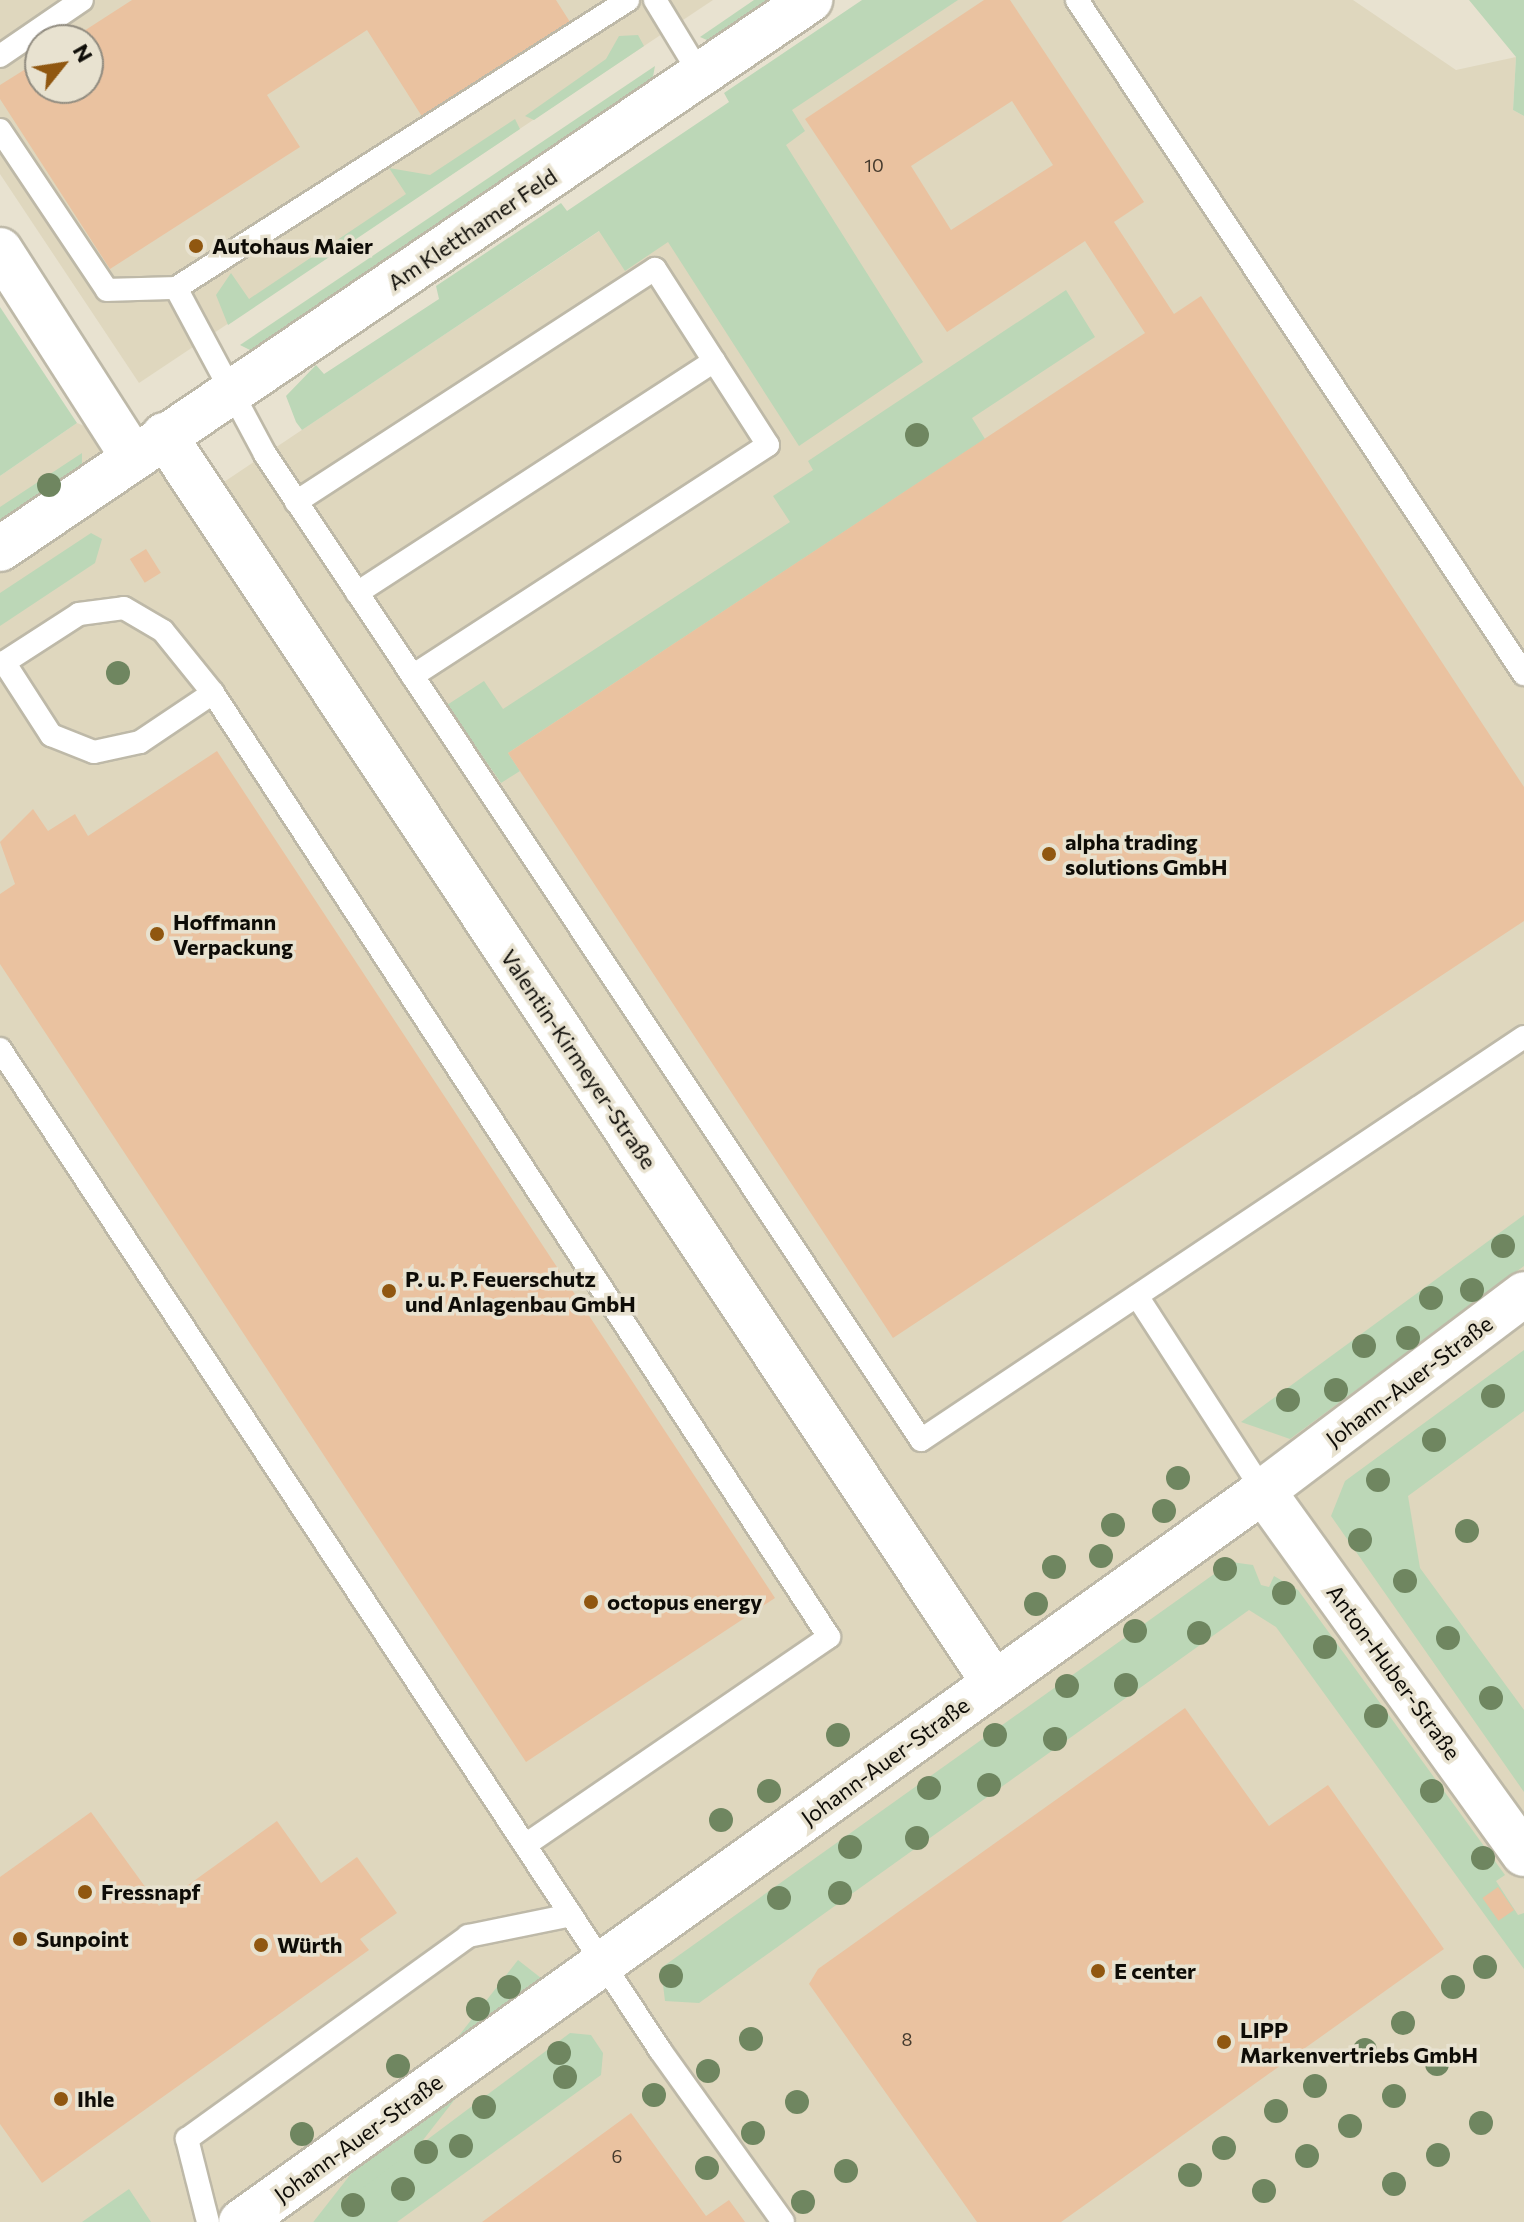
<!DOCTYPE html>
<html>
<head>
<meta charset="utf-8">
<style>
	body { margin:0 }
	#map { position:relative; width:1524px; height:2222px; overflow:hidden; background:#e8e2d0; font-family:Commissioner,sans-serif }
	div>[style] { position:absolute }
	.built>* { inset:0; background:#dfd7be }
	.green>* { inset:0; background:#bcd7b7; transform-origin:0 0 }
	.building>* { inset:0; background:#eac2a0; transform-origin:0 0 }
	.roads { filter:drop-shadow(2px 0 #beb9a8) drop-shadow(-2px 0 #beb9a8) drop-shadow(0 2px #beb9a8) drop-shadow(0 -2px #beb9a8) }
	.service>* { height:22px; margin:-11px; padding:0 11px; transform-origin:11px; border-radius:11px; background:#fff }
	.minor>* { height:44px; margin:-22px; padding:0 22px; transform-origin:22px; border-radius:22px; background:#fff }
	.trees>* { width:24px; height:24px; margin:-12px; border-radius:50%; background:#6f8660 }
	.dots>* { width:22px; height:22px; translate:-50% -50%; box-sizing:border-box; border:4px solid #e8e2d0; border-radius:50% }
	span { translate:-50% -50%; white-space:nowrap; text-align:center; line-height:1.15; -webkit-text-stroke:7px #e8e2d0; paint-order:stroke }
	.number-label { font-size:18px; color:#453a2d }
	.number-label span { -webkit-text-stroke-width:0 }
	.street-label { font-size:22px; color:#0e0c07 }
	.poi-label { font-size:22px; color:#0e0c07; font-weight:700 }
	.left { translate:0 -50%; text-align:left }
	.north { position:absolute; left:24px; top:24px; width:80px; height:80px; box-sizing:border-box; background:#e8e2d0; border:2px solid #918c80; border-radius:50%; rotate:60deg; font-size:22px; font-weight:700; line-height:32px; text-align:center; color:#0e0c07 }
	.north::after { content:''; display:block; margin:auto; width:28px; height:36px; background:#905710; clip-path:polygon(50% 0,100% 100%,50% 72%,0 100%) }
</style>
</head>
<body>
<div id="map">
	<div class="built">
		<div style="clip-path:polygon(evenodd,0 0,713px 0,139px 383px,0 174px,0 0,40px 40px,88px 40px,88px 88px,40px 88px,40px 40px)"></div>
		<div style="clip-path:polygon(945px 0,1353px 0,1456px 70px,1516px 57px,1513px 110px,1524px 116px,1524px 2222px,0 2222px,0 476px,77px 423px,224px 482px)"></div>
	</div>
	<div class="green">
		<div style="clip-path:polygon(754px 0,780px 0,716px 44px,700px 37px)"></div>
		<div style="clip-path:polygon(862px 0,958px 0,792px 110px,805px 131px,786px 145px,923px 362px,799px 446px,668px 242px,625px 271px,599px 231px,302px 430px,296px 422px,286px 396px,316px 365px,324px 374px,439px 299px,436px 286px,561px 203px,567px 211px,729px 102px,724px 93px)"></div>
		<div style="clip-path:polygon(1469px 0,1524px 0,1524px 116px,1513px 110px,1516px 57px)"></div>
		<div style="clip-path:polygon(638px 35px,644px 46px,534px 120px,525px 116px,606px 59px,619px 36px)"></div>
		<div style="clip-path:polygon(655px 66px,651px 87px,254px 352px,240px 345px)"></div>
		<div style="clip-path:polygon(515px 119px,520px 129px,228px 325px,216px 295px,231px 273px,249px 299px,406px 194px,389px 168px,430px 175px)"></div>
		<div style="clip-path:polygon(1066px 290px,1095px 337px,972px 418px,985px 439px,508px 753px,520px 771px,501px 783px,447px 705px,484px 681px,503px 709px,790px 522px,773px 496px,813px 470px,808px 461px)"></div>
		<div style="clip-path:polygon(0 307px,77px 423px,0 476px)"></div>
		<div style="clip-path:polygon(82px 453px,82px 465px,65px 482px,0 526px,0 507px)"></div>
		<div style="clip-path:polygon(91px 533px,102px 539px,95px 563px,0 626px,0 593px)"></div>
		<div style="clip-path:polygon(1524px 1215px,1524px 1266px,1290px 1439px,1241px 1422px)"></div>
		<div style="clip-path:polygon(1524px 1350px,1524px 1411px,1408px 1496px,1420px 1568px,1524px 1710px,1524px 1792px,1331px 1516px,1345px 1481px)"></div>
		<div style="clip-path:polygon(1231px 1562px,1253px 1565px,1261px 1585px,1269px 1587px,1274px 1576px,1298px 1590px,1505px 1875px,1496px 1881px,1518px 1915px,1524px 1913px,1524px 1969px,1276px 1627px,1249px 1610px,699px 2003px,665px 2001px,661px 1968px)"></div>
		<div style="left:518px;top:1960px;width:36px;height:337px;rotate:38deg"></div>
		<div style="clip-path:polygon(570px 2033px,591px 2035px,603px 2053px,601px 2075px,397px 2222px,317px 2222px)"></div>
		<div style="clip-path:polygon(129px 2189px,151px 2222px,81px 2222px,82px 2222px)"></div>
	</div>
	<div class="building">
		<div style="clip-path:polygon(132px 0,556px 0,570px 22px,423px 118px,367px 30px,267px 95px,300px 147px,110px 269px,0 99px,0 85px,40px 60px,40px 88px,88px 88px,88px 40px,70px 40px)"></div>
		<div style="clip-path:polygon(evenodd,984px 0,1010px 0,1144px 202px,1114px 222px,1174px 314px,1201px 296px,1524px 787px,1524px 921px,893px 1338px,508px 753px,1145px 333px,1085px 241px,947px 332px,805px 119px,984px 0,1012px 101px,1053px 165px,951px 230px,911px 166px,1012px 101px)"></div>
		<div style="left:146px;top:549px;width:28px;height:19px;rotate:58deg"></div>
		<div style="clip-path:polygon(217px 751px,775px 1598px,526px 1762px,0 964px,0 894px,15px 884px,0 842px,33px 809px,48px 831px,75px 814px,88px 836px)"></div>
		<div style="clip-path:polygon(1185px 1708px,1269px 1826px,1328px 1785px,1444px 1949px,1061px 2222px,977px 2222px,809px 1984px,818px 1969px)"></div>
		<div style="clip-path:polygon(91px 1812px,159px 1906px,277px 1821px,321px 1883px,357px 1857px,397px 1913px,360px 1939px,369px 1950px,42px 2183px,0 2124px,0 1877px)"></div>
		<div style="left:1498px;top:1887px;width:28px;height:19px;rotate:55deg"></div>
		<div style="clip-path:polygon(631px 2113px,706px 2216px,729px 2200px,745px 2222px,482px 2222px)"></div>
	</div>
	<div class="roads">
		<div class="service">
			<div style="left:655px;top:0;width:87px;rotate:58.7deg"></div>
			<div style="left:1077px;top:0;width:809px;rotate:56.45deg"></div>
			<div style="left:0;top:56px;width:99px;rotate:-34.3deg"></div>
			<div style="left:0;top:130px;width:192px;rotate:56.2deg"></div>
			<div style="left:107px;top:290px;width:69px;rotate:-1.7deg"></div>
			<div style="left:176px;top:288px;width:188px;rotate:61.8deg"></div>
			<div style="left:265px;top:454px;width:1184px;rotate:56.36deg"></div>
			<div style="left:921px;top:1440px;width:725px;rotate:-33.76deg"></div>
			<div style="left:176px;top:288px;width:536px;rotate:-32.5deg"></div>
			<div style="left:296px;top:502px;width:428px;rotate:-33deg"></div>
			<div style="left:655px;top:269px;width:209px;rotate:57.3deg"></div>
			<div style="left:768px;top:445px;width:424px;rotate:147deg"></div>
			<div style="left:357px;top:593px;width:426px;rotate:-33deg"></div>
			<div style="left:4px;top:662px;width:87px;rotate:57.2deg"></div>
			<div style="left:51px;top:735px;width:46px;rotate:21.6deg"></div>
			<div style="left:94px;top:752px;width:47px;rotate:-12.3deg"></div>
			<div style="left:140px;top:742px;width:88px;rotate:-33.9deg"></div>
			<div style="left:0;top:665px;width:94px;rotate:-32.8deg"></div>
			<div style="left:79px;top:614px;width:45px;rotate:-7.6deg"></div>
			<div style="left:124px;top:608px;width:45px;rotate:30.5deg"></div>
			<div style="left:163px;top:631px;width:80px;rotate:51.1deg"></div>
			<div style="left:213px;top:693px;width:1127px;rotate:56.87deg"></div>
			<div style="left:829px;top:1637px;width:368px;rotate:145.6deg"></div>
			<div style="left:0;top:1049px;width:1199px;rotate:56.6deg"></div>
			<div style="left:660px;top:2050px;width:211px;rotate:54.4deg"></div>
			<div style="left:1137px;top:1296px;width:232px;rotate:57.1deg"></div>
			<div style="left:208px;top:2222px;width:86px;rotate:-104.2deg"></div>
			<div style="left:187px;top:2139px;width:347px;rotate:-35.8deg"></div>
			<div style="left:468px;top:1936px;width:105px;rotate:-11.5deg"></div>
		</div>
		<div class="minor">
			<div style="left:0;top:250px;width:246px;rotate:57.3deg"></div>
			<div style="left:164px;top:435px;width:1499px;rotate:56.37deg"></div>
			<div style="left:0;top:549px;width:979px;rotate:-34.13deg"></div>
			<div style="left:1263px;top:1491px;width:447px;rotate:54.3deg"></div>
			<div style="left:241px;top:2222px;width:1257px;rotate:-35.57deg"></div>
			<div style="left:1263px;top:1491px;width:327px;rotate:-37deg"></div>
		</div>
	</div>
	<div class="trees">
		<div style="left:917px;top:435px"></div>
		<div style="left:49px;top:485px"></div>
		<div style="left:118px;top:673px"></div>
		<div style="left:1503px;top:1246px"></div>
		<div style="left:1472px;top:1290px"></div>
		<div style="left:1431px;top:1298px"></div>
		<div style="left:1408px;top:1338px"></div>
		<div style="left:1364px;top:1346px"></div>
		<div style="left:1336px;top:1390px"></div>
		<div style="left:1493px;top:1396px"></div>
		<div style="left:1288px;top:1400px"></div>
		<div style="left:1434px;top:1440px"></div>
		<div style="left:1178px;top:1478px"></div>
		<div style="left:1378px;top:1480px"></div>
		<div style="left:1164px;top:1511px"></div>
		<div style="left:1113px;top:1525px"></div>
		<div style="left:1467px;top:1531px"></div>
		<div style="left:1360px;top:1540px"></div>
		<div style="left:1101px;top:1556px"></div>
		<div style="left:1054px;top:1567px"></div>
		<div style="left:1225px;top:1569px"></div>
		<div style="left:1405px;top:1581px"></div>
		<div style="left:1284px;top:1593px"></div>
		<div style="left:1036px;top:1604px"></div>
		<div style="left:1135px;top:1631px"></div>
		<div style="left:1199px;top:1633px"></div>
		<div style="left:1448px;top:1638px"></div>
		<div style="left:1325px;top:1647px"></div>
		<div style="left:1126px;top:1685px"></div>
		<div style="left:1067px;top:1686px"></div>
		<div style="left:1491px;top:1698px"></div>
		<div style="left:1376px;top:1716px"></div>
		<div style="left:838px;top:1735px"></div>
		<div style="left:995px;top:1735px"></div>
		<div style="left:1055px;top:1739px"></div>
		<div style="left:989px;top:1785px"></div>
		<div style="left:929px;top:1788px"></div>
		<div style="left:769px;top:1791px"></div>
		<div style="left:1432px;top:1791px"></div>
		<div style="left:721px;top:1820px"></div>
		<div style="left:917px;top:1838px"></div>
		<div style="left:850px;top:1847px"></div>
		<div style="left:1483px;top:1858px"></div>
		<div style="left:840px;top:1893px"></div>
		<div style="left:779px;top:1898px"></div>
		<div style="left:1485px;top:1967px"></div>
		<div style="left:671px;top:1976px"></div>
		<div style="left:509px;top:1987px"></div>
		<div style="left:1453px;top:1987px"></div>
		<div style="left:478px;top:2009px"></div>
		<div style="left:1403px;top:2023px"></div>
		<div style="left:751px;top:2039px"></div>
		<div style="left:1365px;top:2050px"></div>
		<div style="left:559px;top:2053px"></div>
		<div style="left:1437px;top:2064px"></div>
		<div style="left:398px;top:2066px"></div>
		<div style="left:708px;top:2071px"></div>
		<div style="left:565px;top:2077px"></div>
		<div style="left:1315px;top:2086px"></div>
		<div style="left:654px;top:2095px"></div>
		<div style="left:1394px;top:2096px"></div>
		<div style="left:797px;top:2102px"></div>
		<div style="left:484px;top:2107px"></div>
		<div style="left:1276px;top:2111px"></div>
		<div style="left:1481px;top:2123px"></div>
		<div style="left:1350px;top:2126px"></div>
		<div style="left:753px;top:2133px"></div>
		<div style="left:302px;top:2134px"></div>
		<div style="left:461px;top:2146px"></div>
		<div style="left:1224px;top:2148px"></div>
		<div style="left:426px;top:2152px"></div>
		<div style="left:1438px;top:2155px"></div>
		<div style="left:1307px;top:2156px"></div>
		<div style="left:707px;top:2168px"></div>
		<div style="left:846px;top:2171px"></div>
		<div style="left:1190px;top:2175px"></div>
		<div style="left:1394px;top:2184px"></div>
		<div style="left:403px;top:2189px"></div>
		<div style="left:1264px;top:2191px"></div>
		<div style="left:803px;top:2202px"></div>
		<div style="left:353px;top:2205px"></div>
	</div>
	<div class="dots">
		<div style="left:196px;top:246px;background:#905710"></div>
		<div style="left:1049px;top:854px;background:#905710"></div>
		<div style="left:157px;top:934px;background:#905710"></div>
		<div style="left:389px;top:1291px;background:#905710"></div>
		<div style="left:591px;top:1602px;background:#905710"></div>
		<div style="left:85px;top:1892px;background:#905710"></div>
		<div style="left:20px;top:1939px;background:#905710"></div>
		<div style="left:261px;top:1945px;background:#905710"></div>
		<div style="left:1098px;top:1971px;background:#905710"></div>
		<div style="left:1224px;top:2042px;background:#905710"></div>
		<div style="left:61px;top:2099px;background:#905710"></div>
	</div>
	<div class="number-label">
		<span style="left:874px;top:165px">10</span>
		<span style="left:907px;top:2039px">8</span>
		<span style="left:617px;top:2156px">6</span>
	</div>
	<div class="street-label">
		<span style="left:472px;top:229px;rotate:-34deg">Am Kletthamer Feld</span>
		<span style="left:579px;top:1059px;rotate:56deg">Valentin-Kirmeyer-Straße</span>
		<span style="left:1409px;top:1381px;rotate:-37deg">Johann-Auer-Straße</span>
		<span style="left:1394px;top:1672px;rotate:54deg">Anton-Huber-Straße</span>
		<span style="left:885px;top:1761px;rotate:-36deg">Johann-Auer-Straße</span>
		<span style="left:358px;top:2138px;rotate:-36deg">Johann-Auer-Straße</span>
	</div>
	<div class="poi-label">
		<span class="left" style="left:212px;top:246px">Autohaus Maier</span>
		<span class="left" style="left:1065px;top:854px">alpha trading<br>solutions GmbH</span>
		<span class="left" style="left:173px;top:934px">Hoffmann<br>Verpackung</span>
		<span class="left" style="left:405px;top:1291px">P. u. P. Feuerschutz<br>und Anlagenbau GmbH</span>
		<span class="left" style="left:607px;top:1602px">octopus energy</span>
		<span class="left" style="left:101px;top:1892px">Fressnapf</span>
		<span class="left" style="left:36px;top:1939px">Sunpoint</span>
		<span class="left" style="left:277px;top:1945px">Würth</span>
		<span class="left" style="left:1114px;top:1971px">E center</span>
		<span class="left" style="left:1240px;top:2042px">LIPP<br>Markenvertriebs GmbH</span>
		<span class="left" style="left:77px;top:2099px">Ihle</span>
	</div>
	<div class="north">N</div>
</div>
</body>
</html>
